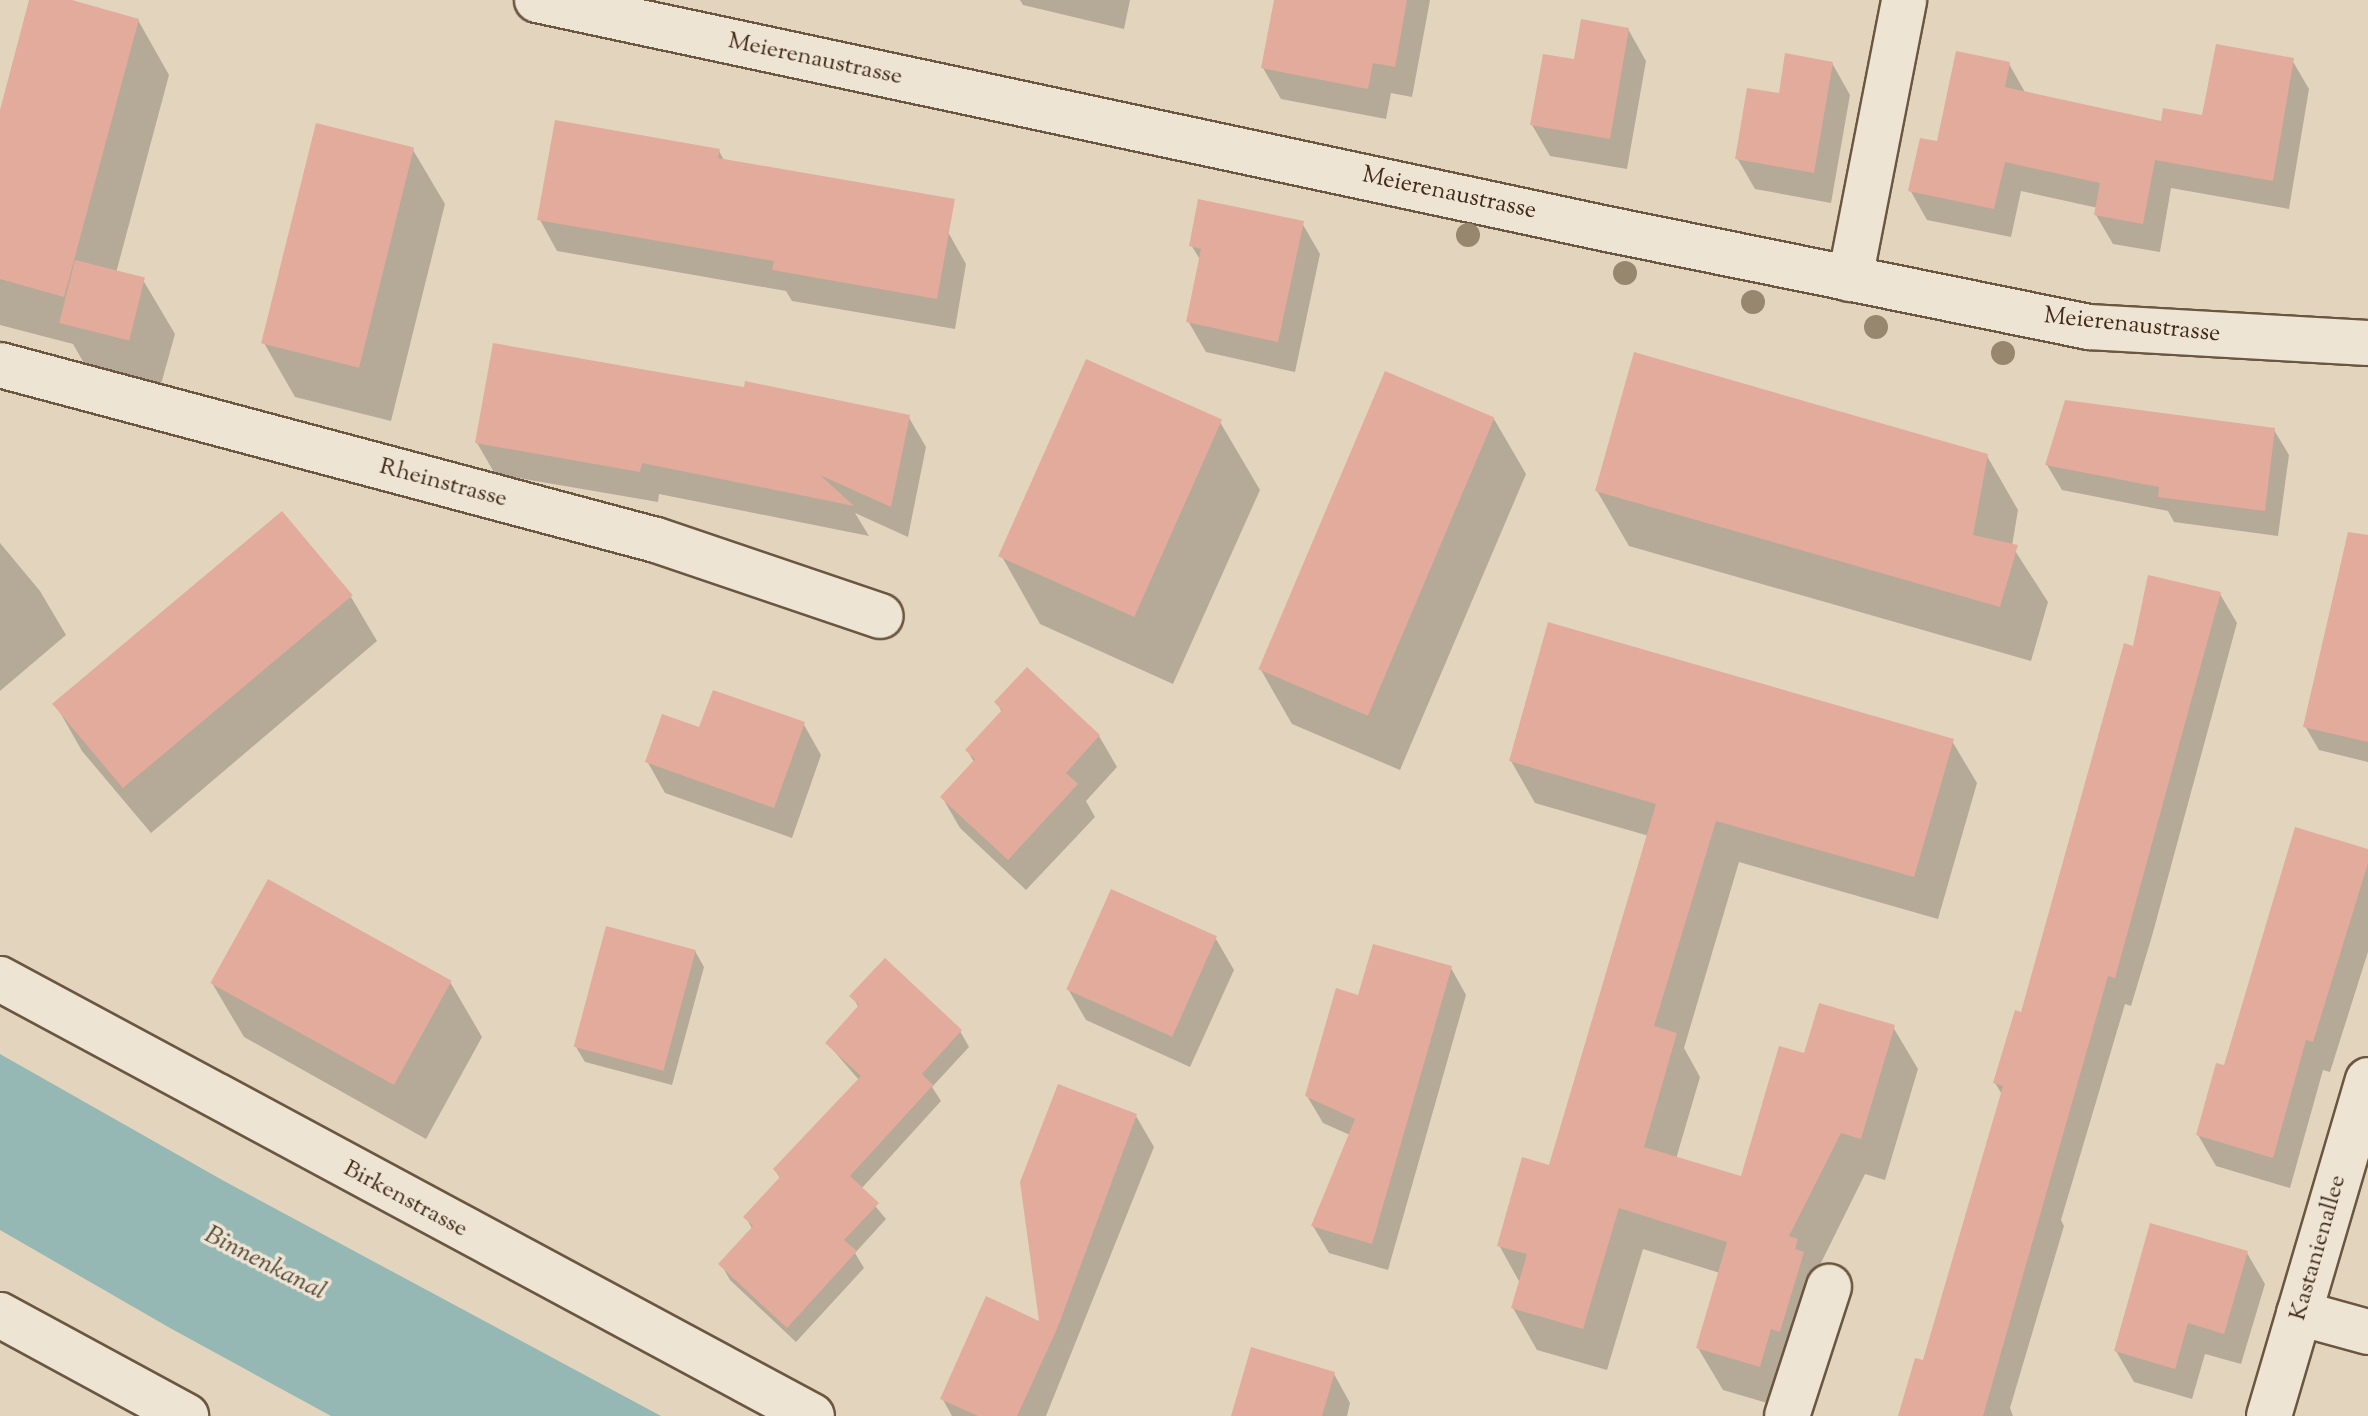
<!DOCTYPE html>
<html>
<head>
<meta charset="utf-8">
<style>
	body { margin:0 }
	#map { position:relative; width:2368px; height:1416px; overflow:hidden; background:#e3d5bd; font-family:"Sorts Mill Goudy",serif }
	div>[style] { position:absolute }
	.water>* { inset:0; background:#96b8b5 }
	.shadow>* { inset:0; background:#0003 }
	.building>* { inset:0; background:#e3ab9c; transform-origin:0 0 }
	.roads { filter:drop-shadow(2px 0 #6b5640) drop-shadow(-2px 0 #6b5640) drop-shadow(0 2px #6b5640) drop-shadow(0 -2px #6b5640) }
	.minor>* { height:44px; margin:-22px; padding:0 22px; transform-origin:22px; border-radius:22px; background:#ede4d4 }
	.trees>* { width:24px; height:24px; margin:-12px; border-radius:50%; background:#97876f }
	span { translate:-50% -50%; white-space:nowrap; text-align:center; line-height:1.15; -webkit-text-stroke:7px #ede4d4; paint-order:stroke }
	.street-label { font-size:24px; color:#432b17 }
	.water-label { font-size:26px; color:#544737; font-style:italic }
</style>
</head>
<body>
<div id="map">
	<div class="water">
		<div style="clip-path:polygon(0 1054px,224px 1181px,661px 1416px,331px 1416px,170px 1328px,0 1230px)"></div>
	</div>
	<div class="shadow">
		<div style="clip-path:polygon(31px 0,64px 0,138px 20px,169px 75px,116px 273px,143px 280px,175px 334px,158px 395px,92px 377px,73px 344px,0 325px,0 118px)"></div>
		<div style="clip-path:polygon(1020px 0,1130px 0,1124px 29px,1023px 5px)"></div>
		<div style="clip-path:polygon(1276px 0,1430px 0,1412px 97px,1391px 93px,1386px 119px,1281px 99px,1263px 68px)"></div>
		<div style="clip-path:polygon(1628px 29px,1646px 61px,1627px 169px,1550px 156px,1532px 125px,1576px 62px)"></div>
		<div style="clip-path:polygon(2292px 60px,2309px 89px,2289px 209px,2171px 188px,2160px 252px,2113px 244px,2096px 215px,2098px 208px,2021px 191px,2011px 237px,1927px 220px,1910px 190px,1938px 144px,2009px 64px,2026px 94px,2162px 123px,2204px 117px)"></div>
		<div style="clip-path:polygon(1832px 63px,1850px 95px,1831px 203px,1755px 189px,1737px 158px)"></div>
		<div style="clip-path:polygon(413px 150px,445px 204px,391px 421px,295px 397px,264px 343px)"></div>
		<div style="clip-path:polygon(719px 151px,725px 162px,948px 232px,966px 264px,955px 329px,792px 301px,786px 291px,557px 251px,540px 220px)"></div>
		<div style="clip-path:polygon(1302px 223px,1320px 254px,1295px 372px,1206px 352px,1188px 321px,1201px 261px,1191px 245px)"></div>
		<div style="clip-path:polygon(908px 416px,926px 447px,908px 537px,855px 513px,869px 536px,659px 494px,658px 502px,495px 474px,477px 443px)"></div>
		<div style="clip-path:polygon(1494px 419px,1526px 474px,1400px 770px,1292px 724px,1261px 670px)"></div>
		<div style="clip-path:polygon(1220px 422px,1260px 490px,1173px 684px,1040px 624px,1001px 555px)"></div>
		<div style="clip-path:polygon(2274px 430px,2289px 455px,2278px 536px,2174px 522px,2168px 511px,2062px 490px,2047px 465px)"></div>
		<div style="clip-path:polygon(1987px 456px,2018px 510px,2012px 546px,2048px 602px,2031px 661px,1629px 546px,1597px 491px)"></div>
		<div style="clip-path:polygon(0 543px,40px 591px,66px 635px,0 691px)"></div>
		<div style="clip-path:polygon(2368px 591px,2368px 762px,2319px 750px,2305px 726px)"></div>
		<div style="clip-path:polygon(2220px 594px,2237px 623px,2152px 936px,2131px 1006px,2125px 1004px,2061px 1220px,2064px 1226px,2010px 1408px,2013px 1416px,1900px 1416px,1924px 1362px,2003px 1096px,1995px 1083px,2023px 1014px,2134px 648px)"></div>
		<div style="clip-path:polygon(351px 597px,377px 641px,151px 833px,82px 751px,57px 707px)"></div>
		<div style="clip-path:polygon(997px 702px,1099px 736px,1117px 767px,1086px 801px,1095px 817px,1026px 890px,960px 828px,942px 797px,974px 762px,967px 750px,1002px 713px)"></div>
		<div style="clip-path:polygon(803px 723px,821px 755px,792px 838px,665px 793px,647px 761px,700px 730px)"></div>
		<div style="clip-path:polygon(1952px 741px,1977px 783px,1938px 919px,1739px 862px,1684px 1048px,1700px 1077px,1676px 1159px,1742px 1179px,1805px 1056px,1893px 1027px,1918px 1069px,1885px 1180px,1865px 1174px,1816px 1273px,1784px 1408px,1723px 1390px,1698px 1348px,1720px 1273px,1643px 1249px,1607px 1370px,1537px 1350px,1513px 1308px,1520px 1283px,1499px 1245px,1551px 1167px,1649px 836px,1535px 803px,1511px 761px)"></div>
		<div style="clip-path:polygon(2368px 851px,2368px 952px,2330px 1072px,2323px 1070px,2290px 1188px,2216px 1166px,2198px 1135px,2225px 1067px)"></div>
		<div style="clip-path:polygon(1216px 939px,1234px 970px,1190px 1067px,1086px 1020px,1068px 989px)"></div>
		<div style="clip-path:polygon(695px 951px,704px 967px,672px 1085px,585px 1062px,576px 1047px)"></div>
		<div style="clip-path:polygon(1451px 968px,1466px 995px,1388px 1270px,1329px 1253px,1313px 1226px,1350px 1135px,1323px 1123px,1307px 1096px,1359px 997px)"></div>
		<div style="clip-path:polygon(450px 982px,482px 1037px,426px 1139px,244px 1037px,212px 983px)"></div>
		<div style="clip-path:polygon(852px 996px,960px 1031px,969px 1047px,932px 1087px,941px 1101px,861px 1189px,886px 1219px,855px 1253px,864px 1268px,796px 1342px,730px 1280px,721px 1264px,753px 1230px,746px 1218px,781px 1180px,775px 1170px,859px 1080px,827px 1043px,859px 1008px)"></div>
		<div style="clip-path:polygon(1136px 1116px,1154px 1147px,1046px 1416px,952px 1416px,942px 1398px,1042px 1324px)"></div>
		<div style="clip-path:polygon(2247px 1253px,2265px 1284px,2241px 1364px,2205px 1354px,2192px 1399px,2134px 1382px,2116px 1351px)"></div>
		<div style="clip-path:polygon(1334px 1374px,1350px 1403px,1347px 1416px,1234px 1416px)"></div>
	</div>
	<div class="building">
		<div style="clip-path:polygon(29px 0,72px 0,139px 19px,64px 297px,0 279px,0 110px)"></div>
		<div style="clip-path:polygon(1274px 0,1407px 0,1395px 67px,1373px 63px,1368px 89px,1261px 68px)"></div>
		<div style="clip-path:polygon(1581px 19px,1629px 28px,1610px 139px,1530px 125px,1543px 54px,1574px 59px)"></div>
		<div style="clip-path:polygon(2216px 44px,2294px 58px,2273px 181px,2155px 160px,2143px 224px,2094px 215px,2100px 183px,2005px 162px,1994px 209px,1908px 191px,1920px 138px,1937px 141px,1956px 51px,2010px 62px,2005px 87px,2161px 121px,2163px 108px,2202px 115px)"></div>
		<div style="clip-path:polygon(1785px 53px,1833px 62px,1814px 173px,1735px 159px,1747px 88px,1779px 93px)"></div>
		<div style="clip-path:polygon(555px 120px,720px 149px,718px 158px,955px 199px,937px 299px,772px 270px,774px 261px,537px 220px)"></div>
		<div style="left:316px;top:123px;width:101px;height:227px;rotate:14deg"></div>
		<div style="clip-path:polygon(1198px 199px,1304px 221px,1278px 342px,1186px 322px,1201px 249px,1189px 246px)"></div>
		<div style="left:75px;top:260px;width:72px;height:65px;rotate:14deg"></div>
		<div style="clip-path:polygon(493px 343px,744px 387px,745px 381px,910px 415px,891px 507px,820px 475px,854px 506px,642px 463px,640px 472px,475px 443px)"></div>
		<div style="clip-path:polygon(1634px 352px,1988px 454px,1973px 535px,2018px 545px,2000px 607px,1595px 491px)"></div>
		<div style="left:1086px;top:359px;width:149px;height:216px;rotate:24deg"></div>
		<div style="left:1385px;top:371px;width:119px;height:324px;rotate:23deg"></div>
		<div style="clip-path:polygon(2065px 400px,2275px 428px,2265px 511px,2158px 497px,2159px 487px,2045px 465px)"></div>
		<div style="left:282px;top:511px;width:110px;height:300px;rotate:50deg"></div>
		<div style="clip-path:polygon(2348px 532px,2368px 535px,2368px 742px,2303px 727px)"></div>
		<div style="clip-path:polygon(2148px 575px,2221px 592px,2115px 978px,2108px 976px,1983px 1416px,1898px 1416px,1915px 1358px,1923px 1360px,2003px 1086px,1993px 1083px,2015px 1010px,2021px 1012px,2124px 643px,2133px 646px)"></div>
		<div style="clip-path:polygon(1548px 622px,1954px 739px,1914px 877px,1716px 821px,1654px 1026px,1677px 1033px,1644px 1147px,1741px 1176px,1779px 1046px,1804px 1053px,1819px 1003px,1895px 1025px,1861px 1139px,1841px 1133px,1789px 1236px,1798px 1239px,1795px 1249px,1804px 1252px,1780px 1332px,1771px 1329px,1760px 1367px,1696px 1348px,1727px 1242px,1619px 1208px,1583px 1329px,1511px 1308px,1527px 1254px,1497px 1246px,1522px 1157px,1549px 1165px,1656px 804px,1509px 761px)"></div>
		<div style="clip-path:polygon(1027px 667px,1100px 735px,1066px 773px,1078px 784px,1008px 860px,940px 797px,975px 759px,965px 750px,1002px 710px,994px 702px)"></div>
		<div style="clip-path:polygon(713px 690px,805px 722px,774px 808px,645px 762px,662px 714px,699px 727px)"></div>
		<div style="clip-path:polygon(2295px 827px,2368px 849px,2368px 863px,2313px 1042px,2306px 1040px,2273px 1158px,2196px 1135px,2216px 1063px,2224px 1065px)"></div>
		<div style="left:268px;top:879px;width:210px;height:119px;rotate:29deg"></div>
		<div style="left:1111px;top:889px;width:116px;height:110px;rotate:24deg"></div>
		<div style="left:606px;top:926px;width:93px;height:125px;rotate:15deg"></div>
		<div style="clip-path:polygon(1373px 944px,1452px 966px,1372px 1244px,1311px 1226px,1355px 1119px,1305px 1096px,1336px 988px,1358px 995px)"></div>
		<div style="clip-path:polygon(885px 958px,962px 1030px,922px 1074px,933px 1085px,850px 1176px,879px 1203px,844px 1240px,857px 1251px,787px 1328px,718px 1264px,753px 1226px,743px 1217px,780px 1177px,773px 1169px,861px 1076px,825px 1043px,859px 1005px,849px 996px)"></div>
		<div style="clip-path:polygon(1058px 1084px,1137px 1114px,1057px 1329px,1017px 1416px,978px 1416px,940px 1399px,986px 1296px,1039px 1321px,1020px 1182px)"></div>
		<div style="clip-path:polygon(2150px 1223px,2248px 1251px,2224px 1334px,2188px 1323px,2175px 1369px,2114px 1351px)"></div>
		<div style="clip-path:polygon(1251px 1347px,1335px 1372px,1322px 1416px,1231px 1416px)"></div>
	</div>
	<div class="roads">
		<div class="minor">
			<div style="left:537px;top:0;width:1099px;rotate:12.08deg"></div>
			<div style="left:1612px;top:230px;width:487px;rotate:11.5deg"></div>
			<div style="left:2089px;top:327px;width:279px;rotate:3.3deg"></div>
			<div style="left:1850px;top:279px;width:284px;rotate:-79deg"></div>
			<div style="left:0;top:365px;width:679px;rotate:14.94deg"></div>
			<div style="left:656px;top:540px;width:237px;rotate:18.7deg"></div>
			<div style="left:0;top:979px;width:922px;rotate:28.29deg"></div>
			<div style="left:2299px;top:1313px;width:72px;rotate:15.4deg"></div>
			<div style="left:0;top:1315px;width:212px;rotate:28.5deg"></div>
			<div style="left:1787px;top:1416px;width:136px;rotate:-72deg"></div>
			<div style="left:2269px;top:1416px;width:350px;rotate:-73.6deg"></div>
		</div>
	</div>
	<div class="trees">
		<div style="left:1468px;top:235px"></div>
		<div style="left:1625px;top:273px"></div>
		<div style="left:1753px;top:302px"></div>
		<div style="left:1876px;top:327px"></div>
		<div style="left:2003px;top:353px"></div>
	</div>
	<div class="street-label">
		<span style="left:815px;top:60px;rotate:12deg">Meierenaustrasse</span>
		<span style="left:1449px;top:194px;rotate:12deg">Meierenaustrasse</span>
		<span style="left:2132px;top:326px;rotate:6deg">Meierenaustrasse</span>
		<span style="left:443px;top:484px;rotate:15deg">Rheinstrasse</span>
		<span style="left:405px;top:1200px;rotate:28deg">Birkenstrasse</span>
		<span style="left:2319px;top:1248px;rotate:-74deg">Kastanienallee</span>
	</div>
	<div class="water-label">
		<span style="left:265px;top:1264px;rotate:27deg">Binnenkanal</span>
	</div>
</div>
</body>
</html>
